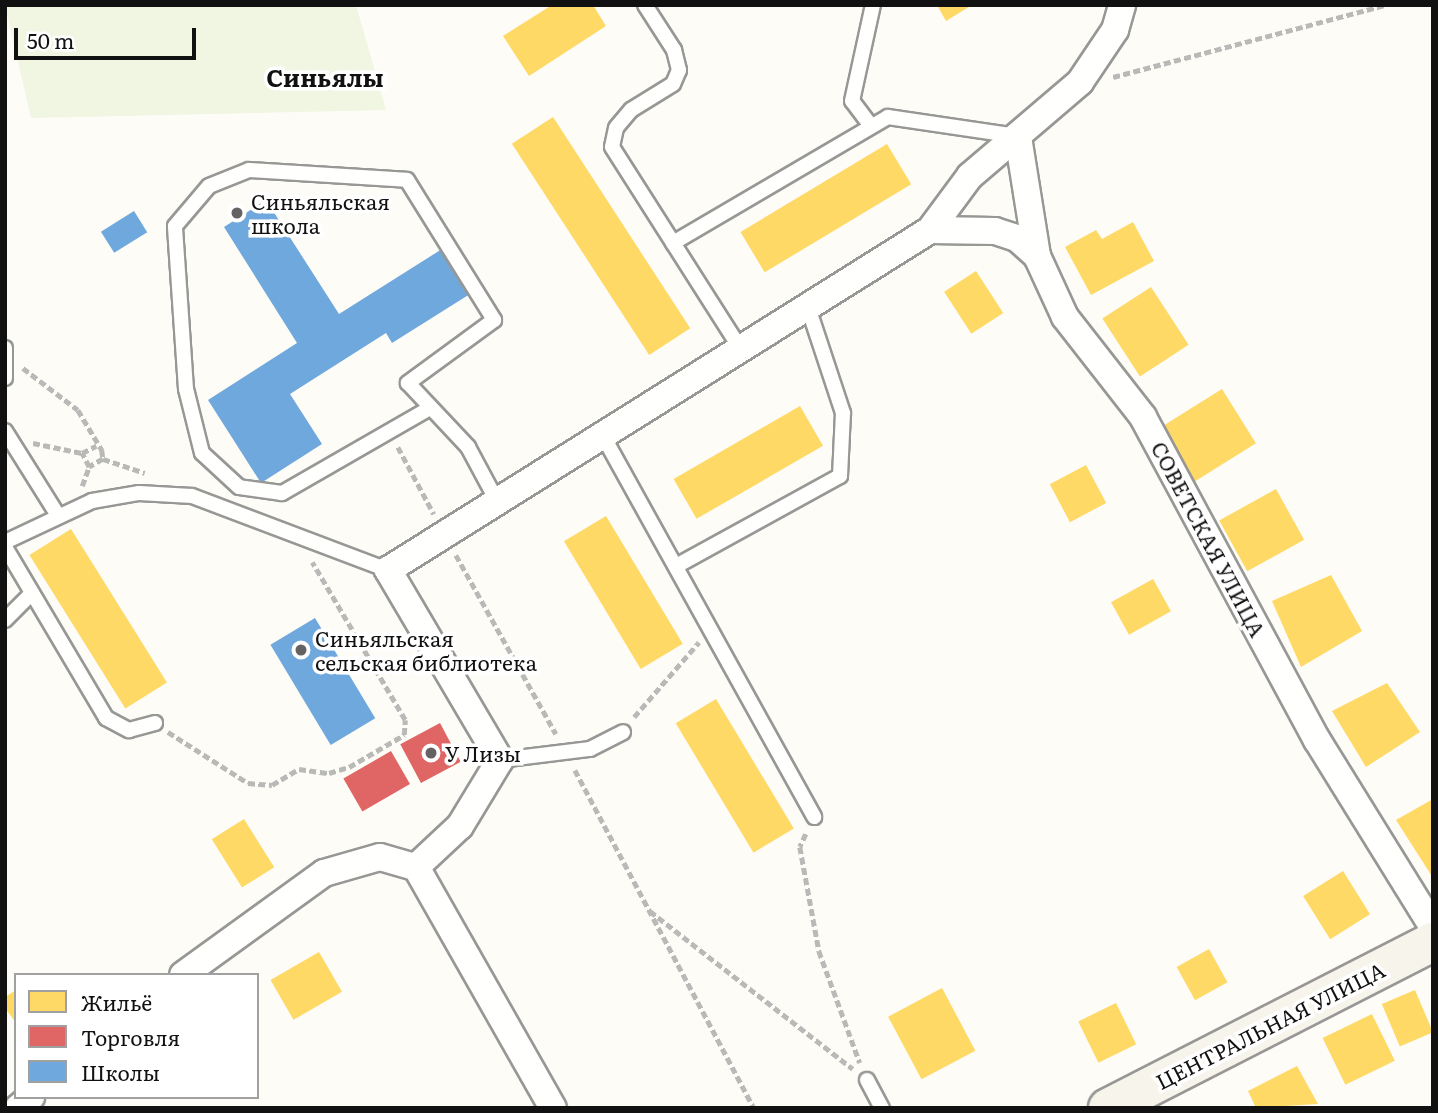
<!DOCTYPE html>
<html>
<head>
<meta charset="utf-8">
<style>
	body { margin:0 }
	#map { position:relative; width:1438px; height:1113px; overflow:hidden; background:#fdfcf7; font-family:Literata,serif }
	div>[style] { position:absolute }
	.pitch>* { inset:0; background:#f0f6e1 }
	.homes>* { inset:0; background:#ffd966; transform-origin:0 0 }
	.shops>* { inset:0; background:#e06666; transform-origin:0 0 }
	.schools>* { inset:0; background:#6fa8dc; transform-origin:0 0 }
	.path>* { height:4.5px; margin-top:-2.25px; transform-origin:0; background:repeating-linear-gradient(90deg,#b9b9b8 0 7px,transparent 0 10.5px) }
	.roads { filter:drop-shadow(2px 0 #979795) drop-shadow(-2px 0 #979795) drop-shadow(0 2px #979795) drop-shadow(0 -2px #979795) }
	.lane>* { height:14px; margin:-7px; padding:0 7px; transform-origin:7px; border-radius:7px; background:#fffffe }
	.street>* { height:26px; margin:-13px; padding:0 13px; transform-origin:13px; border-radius:13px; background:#fffffe }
	.secondary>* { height:38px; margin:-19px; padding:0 19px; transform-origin:19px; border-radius:19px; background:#f6f4eb }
	.dots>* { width:19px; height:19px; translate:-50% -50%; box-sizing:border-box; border:4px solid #fff; border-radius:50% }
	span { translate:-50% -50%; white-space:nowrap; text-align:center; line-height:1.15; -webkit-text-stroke:7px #fff; paint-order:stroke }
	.poi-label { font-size:21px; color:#111 }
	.left { translate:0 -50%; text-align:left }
	.street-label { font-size:21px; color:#111 }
	.quarter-label { font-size:24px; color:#111; font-weight:700 }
	.frame { position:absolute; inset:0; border:7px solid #111; pointer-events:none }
	.legend { position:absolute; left:14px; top:973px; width:245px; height:126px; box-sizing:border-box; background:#fff; border:2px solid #a0a0a0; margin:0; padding:9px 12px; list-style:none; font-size:21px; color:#111 }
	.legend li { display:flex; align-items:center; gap:14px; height:35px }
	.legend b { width:35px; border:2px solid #a0a0a0 }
	.scale { position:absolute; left:14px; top:28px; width:182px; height:32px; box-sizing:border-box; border:4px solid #111; border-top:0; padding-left:9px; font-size:21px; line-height:24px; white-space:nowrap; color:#111; -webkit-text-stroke:5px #fff; paint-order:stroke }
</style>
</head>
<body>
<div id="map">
	<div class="pitch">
		<div style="clip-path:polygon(5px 5px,356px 5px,386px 110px,31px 118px)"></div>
	</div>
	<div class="homes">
		<div style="clip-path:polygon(552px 5px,593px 5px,606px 26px,529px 76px,503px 36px)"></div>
		<div style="clip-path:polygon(937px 5px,972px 5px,946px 21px)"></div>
		<div style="left:553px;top:117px;width:252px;height:49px;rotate:57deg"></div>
		<div style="left:887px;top:144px;width:47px;height:171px;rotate:59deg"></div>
		<div style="clip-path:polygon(1133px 222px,1154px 261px,1091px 295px,1065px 247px,1096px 230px,1102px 239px)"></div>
		<div style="left:976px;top:271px;width:50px;height:38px;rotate:57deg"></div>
		<div style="left:1151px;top:287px;width:69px;height:58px;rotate:57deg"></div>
		<div style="left:1222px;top:389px;width:64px;height:74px;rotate:58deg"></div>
		<div style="left:800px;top:406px;width:46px;height:146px;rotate:60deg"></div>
		<div style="left:1086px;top:465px;width:43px;height:41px;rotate:62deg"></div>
		<div style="left:1276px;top:489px;width:58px;height:65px;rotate:61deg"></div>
		<div style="left:606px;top:516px;width:149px;height:49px;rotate:59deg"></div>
		<div style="left:71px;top:529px;width:181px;height:49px;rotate:58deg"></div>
		<div style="clip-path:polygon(1331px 575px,1362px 631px,1301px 667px,1272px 601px)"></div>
		<div style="left:1153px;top:579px;width:37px;height:48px;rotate:61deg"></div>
		<div style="clip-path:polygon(1387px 683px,1420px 732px,1366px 767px,1332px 711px)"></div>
		<div style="left:716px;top:699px;width:151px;height:47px;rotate:59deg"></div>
		<div style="clip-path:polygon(1433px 799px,1433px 878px,1396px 820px)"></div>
		<div style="left:244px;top:819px;width:57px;height:38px;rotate:58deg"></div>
		<div style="left:1343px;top:871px;width:51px;height:47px;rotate:58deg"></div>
		<div style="left:1209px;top:949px;width:38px;height:37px;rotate:61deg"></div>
		<div style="left:319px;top:952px;width:46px;height:56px;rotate:60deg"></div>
		<div style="left:942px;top:988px;width:71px;height:61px;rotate:62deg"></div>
		<div style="clip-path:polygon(16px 990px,16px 1023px,5px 1008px,5px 997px)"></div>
		<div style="left:1415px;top:990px;width:46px;height:36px;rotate:67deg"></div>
		<div style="left:1116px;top:1003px;width:46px;height:42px;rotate:64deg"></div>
		<div style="left:1372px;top:1014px;width:52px;height:55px;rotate:64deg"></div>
		<div style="clip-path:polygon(1297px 1066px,1318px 1104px,1256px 1108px,1248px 1091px)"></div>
	</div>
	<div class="shops">
		<div style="left:440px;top:723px;width:44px;height:45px;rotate:62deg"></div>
		<div style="left:391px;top:751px;width:38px;height:55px;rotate:60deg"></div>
	</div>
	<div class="schools">
		<div style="clip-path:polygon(266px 200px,339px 314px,442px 249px,470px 294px,392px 343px,386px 333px,290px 394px,322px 444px,261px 483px,208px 400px,297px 343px,224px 227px)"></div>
		<div style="left:134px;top:211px;width:25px;height:39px;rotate:58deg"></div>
		<div style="left:315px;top:618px;width:117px;height:52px;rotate:59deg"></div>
	</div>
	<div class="path">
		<div style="left:1113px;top:77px;width:282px;rotate:-14.8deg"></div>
		<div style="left:23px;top:368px;width:69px;rotate:37.4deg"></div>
		<div style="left:78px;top:410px;width:47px;rotate:59deg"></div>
		<div style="left:102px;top:450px;width:9px;rotate:84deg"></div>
		<div style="left:103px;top:459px;width:16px;rotate:150deg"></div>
		<div style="left:89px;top:467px;width:16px;rotate:-117deg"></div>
		<div style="left:82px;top:453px;width:16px;rotate:-27deg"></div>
		<div style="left:33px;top:443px;width:50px;rotate:11.5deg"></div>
		<div style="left:398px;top:447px;width:76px;rotate:61.8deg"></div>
		<div style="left:103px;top:459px;width:44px;rotate:18.4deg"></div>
		<div style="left:82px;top:486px;width:20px;rotate:-70deg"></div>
		<div style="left:456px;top:555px;width:205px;rotate:60.8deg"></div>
		<div style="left:634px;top:717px;width:99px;rotate:-49.1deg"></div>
		<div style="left:168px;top:732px;width:95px;rotate:32.5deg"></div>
		<div style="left:248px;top:783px;width:24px;rotate:5deg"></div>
		<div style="left:272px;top:785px;width:31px;rotate:-31deg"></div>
		<div style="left:299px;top:769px;width:30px;rotate:8deg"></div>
		<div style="left:329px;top:773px;width:21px;rotate:-17deg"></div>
		<div style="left:349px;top:767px;width:64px;rotate:-30.2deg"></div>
		<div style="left:404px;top:735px;width:15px;rotate:-86deg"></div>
		<div style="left:405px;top:720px;width:183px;rotate:-120.5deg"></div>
		<div style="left:575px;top:770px;width:382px;rotate:62.1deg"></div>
		<div style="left:806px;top:834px;width:14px;rotate:115deg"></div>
		<div style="left:800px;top:847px;width:106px;rotate:79.6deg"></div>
		<div style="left:819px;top:951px;width:119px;rotate:69.9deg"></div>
		<div style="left:650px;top:911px;width:257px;rotate:37.9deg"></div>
	</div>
	<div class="roads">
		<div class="lane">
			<div style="left:645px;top:5px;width:54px;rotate:57.2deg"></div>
			<div style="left:674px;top:50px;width:21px;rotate:76deg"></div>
			<div style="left:679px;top:70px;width:15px;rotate:113deg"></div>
			<div style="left:673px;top:84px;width:49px;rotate:148.2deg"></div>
			<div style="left:631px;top:110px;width:23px;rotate:130deg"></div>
			<div style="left:616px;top:128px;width:19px;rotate:102deg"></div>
			<div style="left:612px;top:147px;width:238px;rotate:57.5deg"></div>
			<div style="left:871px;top:126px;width:31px;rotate:-127deg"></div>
			<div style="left:852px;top:101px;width:98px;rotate:-77.7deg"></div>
			<div style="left:673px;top:243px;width:249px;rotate:-30.4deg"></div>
			<div style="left:888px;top:117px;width:130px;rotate:8.4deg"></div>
			<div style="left:5px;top:348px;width:30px;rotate:90deg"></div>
			<div style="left:430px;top:408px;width:171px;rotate:150.1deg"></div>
			<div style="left:282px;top:493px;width:43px;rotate:-172.1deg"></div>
			<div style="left:239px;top:487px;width:50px;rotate:-137.4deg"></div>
			<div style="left:202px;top:453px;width:66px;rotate:-104deg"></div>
			<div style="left:186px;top:389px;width:163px;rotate:-93.9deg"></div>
			<div style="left:175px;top:226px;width:52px;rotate:-49.6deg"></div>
			<div style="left:209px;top:186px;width:43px;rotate:-21.8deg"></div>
			<div style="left:249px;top:170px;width:158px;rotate:3.6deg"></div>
			<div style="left:407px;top:180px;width:165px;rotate:58.1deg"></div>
			<div style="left:494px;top:320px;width:107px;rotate:143.8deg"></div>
			<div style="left:408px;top:383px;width:88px;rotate:46.8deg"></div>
			<div style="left:468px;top:447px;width:61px;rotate:61.8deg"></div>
			<div style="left:5px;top:431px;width:98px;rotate:57.9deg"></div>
			<div style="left:602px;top:434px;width:438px;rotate:61deg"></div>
			<div style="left:5px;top:542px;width:96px;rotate:-25.2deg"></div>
			<div style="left:92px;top:501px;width:48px;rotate:-9.7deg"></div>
			<div style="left:139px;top:493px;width:53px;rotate:3.2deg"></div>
			<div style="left:192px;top:496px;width:210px;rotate:20.7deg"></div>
			<div style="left:5px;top:547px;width:199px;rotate:59.4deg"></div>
			<div style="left:106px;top:718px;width:26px;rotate:28deg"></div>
			<div style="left:129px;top:730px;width:27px;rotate:-15deg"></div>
			<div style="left:678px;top:565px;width:185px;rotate:-28.8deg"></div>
			<div style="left:840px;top:476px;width:63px;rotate:-87.3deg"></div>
			<div style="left:843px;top:413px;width:112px;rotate:-108.3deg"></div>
			<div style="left:5px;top:620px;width:38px;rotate:-45deg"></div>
			<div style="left:500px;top:760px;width:91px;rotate:-7deg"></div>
			<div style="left:590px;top:749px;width:37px;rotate:-27deg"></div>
			<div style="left:867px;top:1080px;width:32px;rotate:62deg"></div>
		</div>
		<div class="street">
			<div style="left:1018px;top:137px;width:121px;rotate:80.9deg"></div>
			<div style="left:930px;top:230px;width:65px;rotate:0.9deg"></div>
			<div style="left:995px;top:231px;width:23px;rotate:18deg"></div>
			<div style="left:1017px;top:238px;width:27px;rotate:42deg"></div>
			<div style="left:1037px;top:256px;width:67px;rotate:65.3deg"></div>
			<div style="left:1065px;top:317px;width:127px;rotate:52deg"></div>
			<div style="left:1143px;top:417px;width:367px;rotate:61.7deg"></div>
			<div style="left:1317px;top:740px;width:220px;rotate:58.2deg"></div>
			<div style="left:416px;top:867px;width:60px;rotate:-43deg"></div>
			<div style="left:460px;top:826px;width:77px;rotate:-58.8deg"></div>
			<div style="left:500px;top:760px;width:221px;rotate:-120.5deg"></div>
			<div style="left:388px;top:570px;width:640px;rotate:-32.1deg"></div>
			<div style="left:930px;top:230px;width:67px;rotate:-53.5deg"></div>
			<div style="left:970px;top:176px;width:145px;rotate:-40.5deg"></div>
			<div style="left:1080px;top:82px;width:63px;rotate:-56.1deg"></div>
			<div style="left:1115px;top:30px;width:26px;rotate:-74deg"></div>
			<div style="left:183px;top:975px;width:174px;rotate:-35.9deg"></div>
			<div style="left:324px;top:873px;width:58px;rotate:-15.9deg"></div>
			<div style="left:380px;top:857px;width:37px;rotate:16deg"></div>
			<div style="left:416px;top:867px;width:277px;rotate:60.4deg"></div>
			<div style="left:18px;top:1108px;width:17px;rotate:-40deg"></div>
		</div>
		<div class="secondary">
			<div style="left:1108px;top:1108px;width:365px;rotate:-27.1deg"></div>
		</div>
	</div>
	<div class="dots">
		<div style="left:237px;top:213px;background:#646362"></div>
		<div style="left:301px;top:650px;background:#646362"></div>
		<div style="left:431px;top:753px;background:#646362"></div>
	</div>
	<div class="poi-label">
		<span class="left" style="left:251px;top:213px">Синьяльская<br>школа</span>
		<span class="left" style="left:315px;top:650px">Синьяльская<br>сельская библиотека</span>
		<span class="left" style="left:445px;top:753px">У Лизы</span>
	</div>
	<div class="street-label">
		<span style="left:1209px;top:539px;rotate:62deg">СОВЕТСКАЯ УЛИЦА</span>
		<span style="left:1270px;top:1025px;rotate:-27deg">ЦЕНТРАЛЬНАЯ УЛИЦА</span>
	</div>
	<div class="quarter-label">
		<span style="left:325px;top:77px">Синьялы</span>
	</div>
	<div class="frame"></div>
	<ul class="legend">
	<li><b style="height:19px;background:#ffd966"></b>Жильё</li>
	<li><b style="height:19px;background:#e06666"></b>Торговля</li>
	<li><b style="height:19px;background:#6fa8dc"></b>Школы</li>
	</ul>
	<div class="scale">50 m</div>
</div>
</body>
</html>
